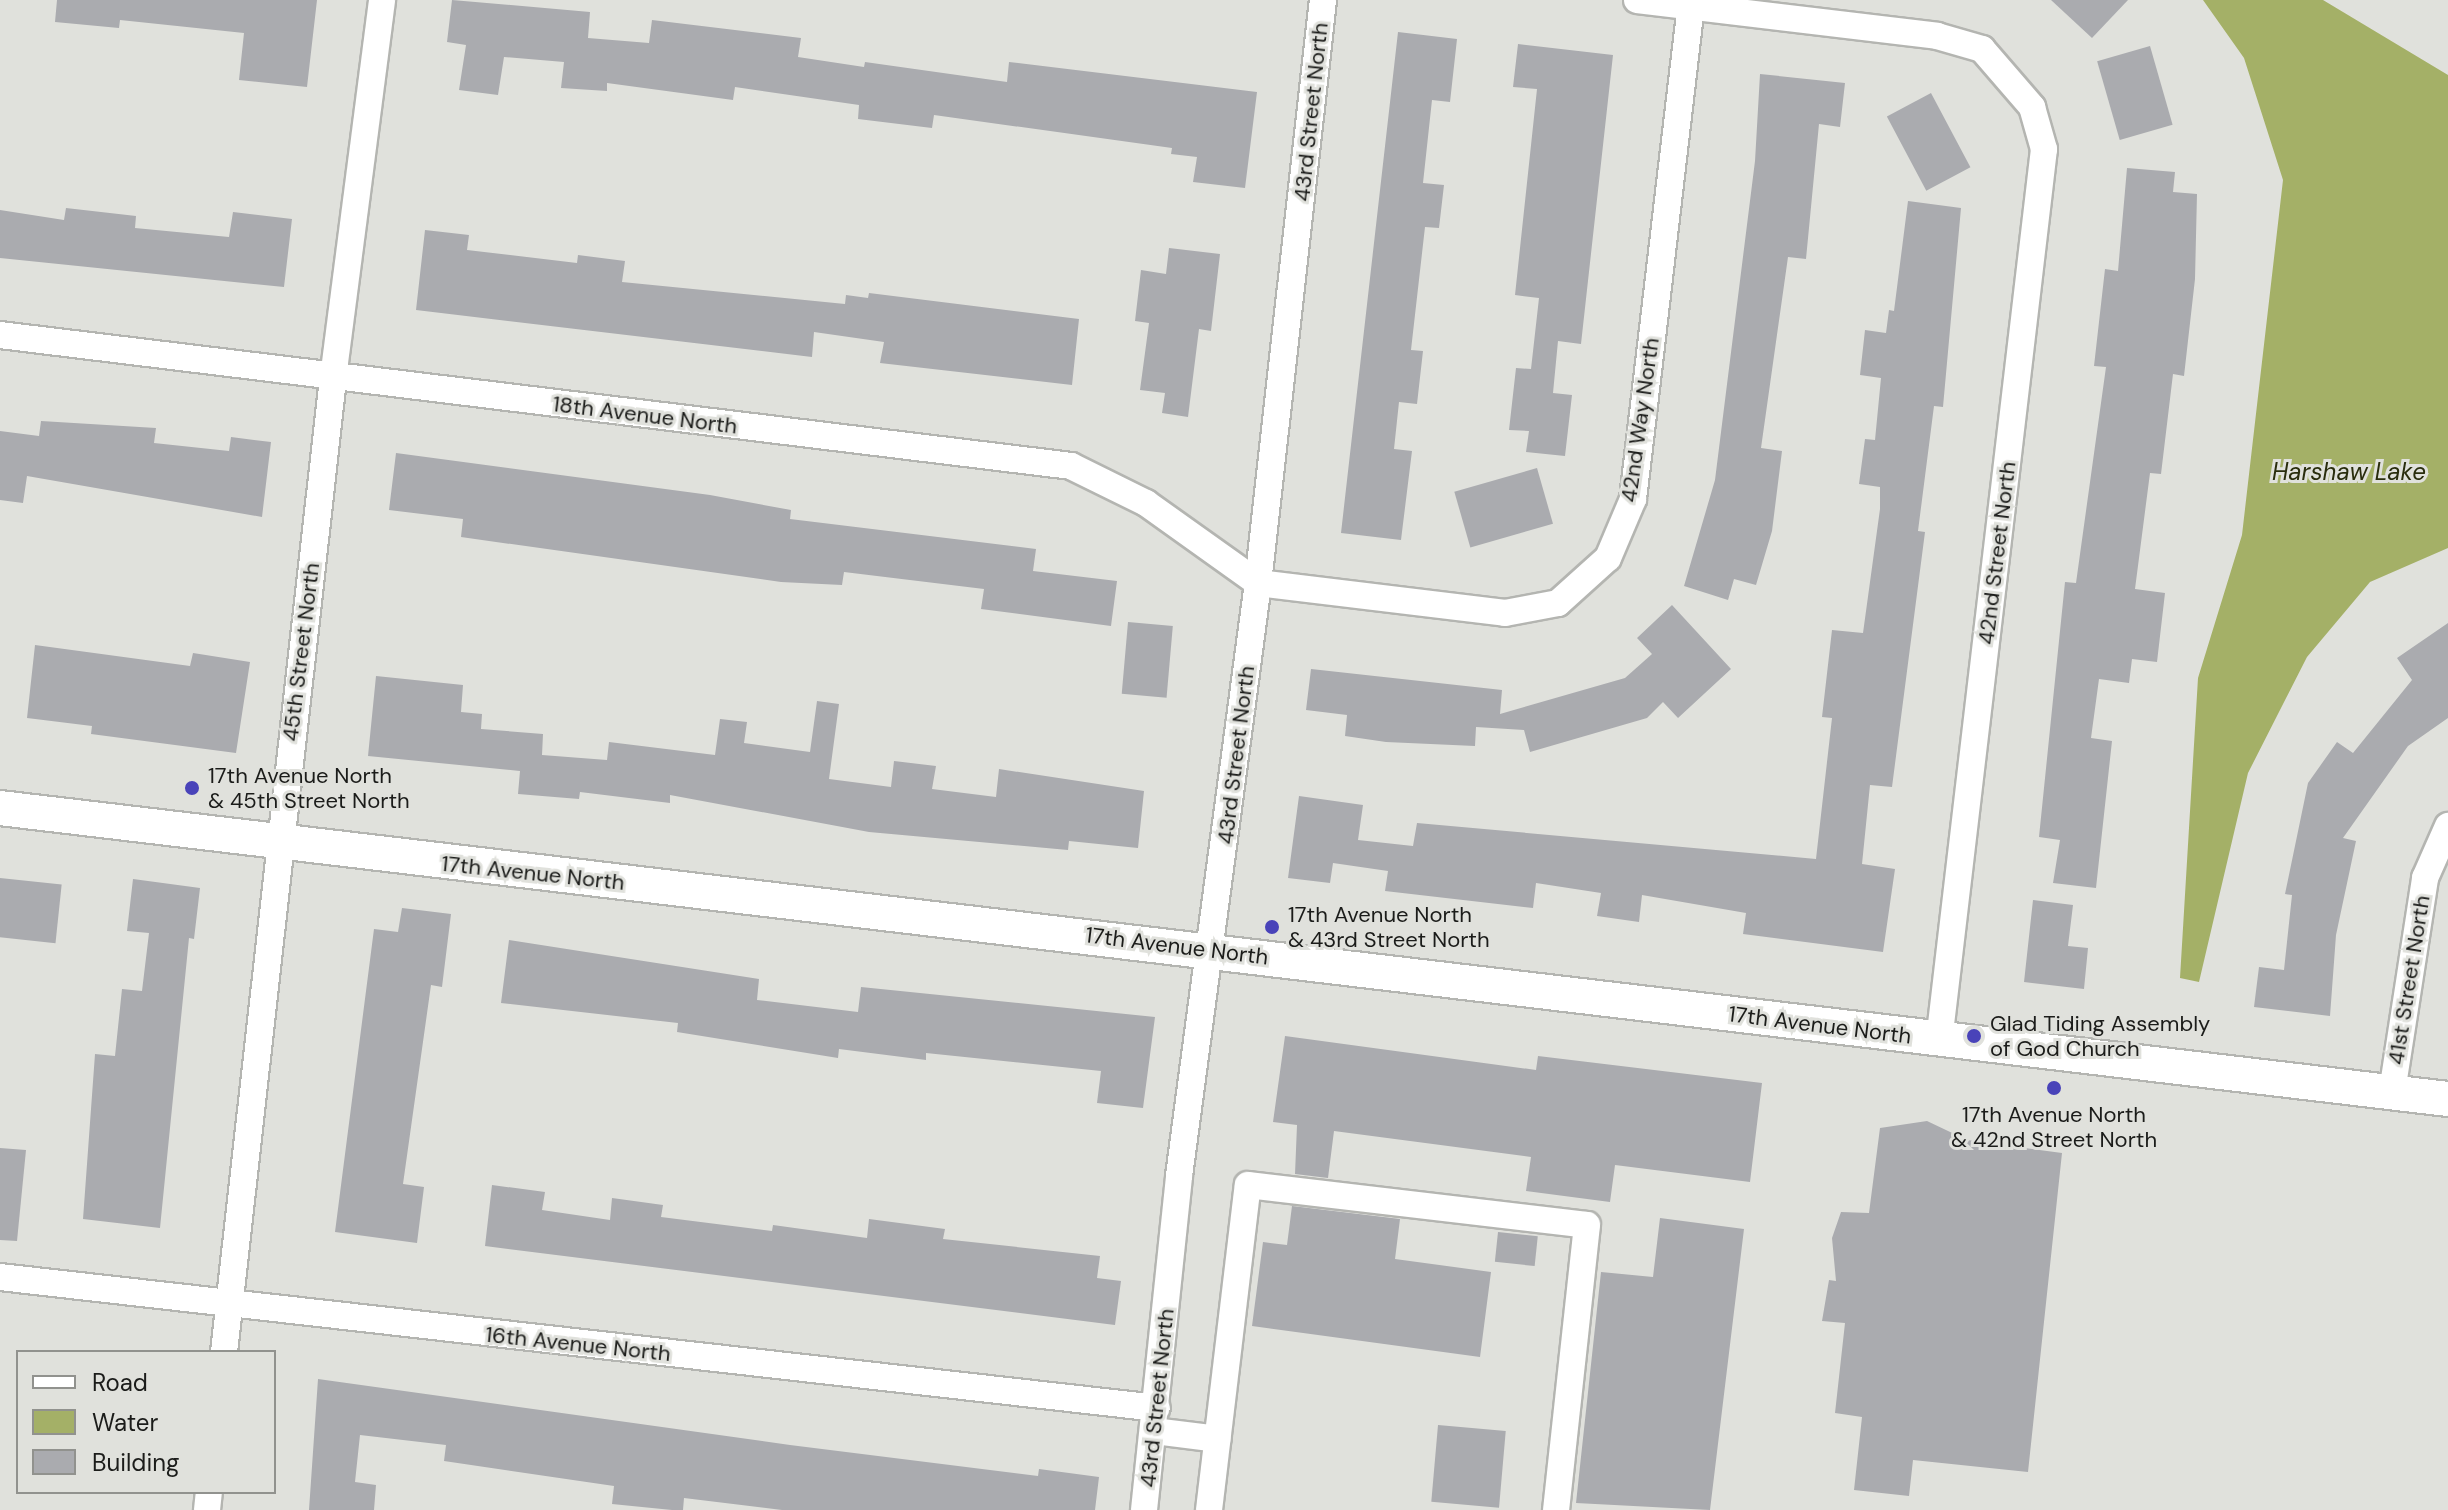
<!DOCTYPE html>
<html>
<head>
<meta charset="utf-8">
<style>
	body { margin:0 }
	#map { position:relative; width:2448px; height:1510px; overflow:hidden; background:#e0e1dc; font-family:"DM Sans",sans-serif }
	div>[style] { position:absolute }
	.water>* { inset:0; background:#a4b067 }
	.building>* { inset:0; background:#aaabaf; transform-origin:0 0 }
	.roads { filter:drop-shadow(2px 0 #b4b5b1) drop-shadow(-2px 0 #b4b5b1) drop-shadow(0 2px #b4b5b1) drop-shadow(0 -2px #b4b5b1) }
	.minor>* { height:26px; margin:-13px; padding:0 13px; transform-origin:13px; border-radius:13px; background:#fff }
	.tertiary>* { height:34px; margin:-17px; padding:0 17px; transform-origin:17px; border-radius:17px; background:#fff }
	.dots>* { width:22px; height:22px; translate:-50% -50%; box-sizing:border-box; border:4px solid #e0e1dc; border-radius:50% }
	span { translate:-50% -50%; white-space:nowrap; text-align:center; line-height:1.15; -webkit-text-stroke:6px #e0e1dc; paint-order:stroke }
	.street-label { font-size:22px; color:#1b1c1a }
	.poi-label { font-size:22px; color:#1b1c1a }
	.left { translate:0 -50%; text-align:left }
	.water-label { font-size:24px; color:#292d0d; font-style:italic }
	.legend { position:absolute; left:16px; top:1350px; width:260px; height:144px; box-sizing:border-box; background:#e0e1dc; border:2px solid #91928e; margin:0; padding:10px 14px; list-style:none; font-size:24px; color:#1b1c1a }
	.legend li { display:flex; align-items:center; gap:16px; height:40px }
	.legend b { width:40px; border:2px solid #91928e }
</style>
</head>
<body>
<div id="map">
	<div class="water">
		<div style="clip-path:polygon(2203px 0,2323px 0,2448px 75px,2448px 548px,2370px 582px,2307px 657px,2248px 773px,2199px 982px,2180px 978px,2198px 678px,2242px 535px,2283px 180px,2244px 58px)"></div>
	</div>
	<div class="building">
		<div style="clip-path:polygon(57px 0,317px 0,307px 87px,239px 80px,244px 33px,120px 20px,119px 28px,55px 22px)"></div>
		<div style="clip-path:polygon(452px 0,590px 12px,588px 38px,649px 43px,652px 20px,801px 38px,798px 57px,864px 67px,865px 62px,1007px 82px,1009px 62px,1257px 92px,1245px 188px,1193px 182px,1197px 157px,1171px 154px,1172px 148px,934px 115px,932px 128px,858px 119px,859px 105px,735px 87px,733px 100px,607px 83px,607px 91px,561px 88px,564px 62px,504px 57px,498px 95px,459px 90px,466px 45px,447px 42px)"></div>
		<div style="clip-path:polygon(2051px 0,2128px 0,2092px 38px)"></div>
		<div style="clip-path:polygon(1398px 32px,1457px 39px,1450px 102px,1432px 100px,1423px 183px,1444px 185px,1439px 228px,1425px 227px,1411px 350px,1423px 351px,1417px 404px,1399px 402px,1394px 449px,1412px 451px,1401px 540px,1341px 533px)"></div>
		<div style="clip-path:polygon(1518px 44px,1613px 55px,1581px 344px,1558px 341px,1553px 393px,1572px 395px,1565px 456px,1526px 452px,1529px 431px,1509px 430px,1516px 368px,1531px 369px,1539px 298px,1515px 295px,1537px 89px,1513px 87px)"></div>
		<div style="left:2150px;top:46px;width:82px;height:55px;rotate:74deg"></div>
		<div style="clip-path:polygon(1760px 74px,1845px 83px,1840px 127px,1819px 124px,1806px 259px,1788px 257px,1761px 448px,1782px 451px,1772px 531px,1756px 585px,1734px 579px,1728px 600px,1684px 586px,1715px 480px,1755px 161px)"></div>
		<div style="left:1931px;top:93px;width:84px;height:50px;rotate:62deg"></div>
		<div style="clip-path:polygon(2127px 168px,2175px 172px,2173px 192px,2197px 194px,2195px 279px,2184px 376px,2173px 374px,2161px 474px,2150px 473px,2135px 589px,2165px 593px,2157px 662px,2132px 659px,2129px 683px,2099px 679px,2091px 738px,2112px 741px,2096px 888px,2053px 883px,2060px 840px,2039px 837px,2065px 582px,2076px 583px,2106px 367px,2094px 366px,2105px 269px,2118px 271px)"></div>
		<div style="clip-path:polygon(1908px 201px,1961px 208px,1943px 407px,1934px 406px,1918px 531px,1925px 532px,1892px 787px,1870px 785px,1862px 864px,1895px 869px,1883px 952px,1743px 934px,1746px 913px,1642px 895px,1639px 922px,1597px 916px,1601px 893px,1536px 883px,1533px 908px,1385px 891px,1388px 871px,1333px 863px,1330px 883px,1288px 878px,1299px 796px,1363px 805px,1358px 840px,1413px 846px,1417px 823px,1816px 859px,1832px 718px,1822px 717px,1832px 630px,1863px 633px,1880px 509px,1880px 487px,1859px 484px,1865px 439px,1875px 440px,1881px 378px,1860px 375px,1865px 330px,1886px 333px,1889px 310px,1894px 311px)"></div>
		<div style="clip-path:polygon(66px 208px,136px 216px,135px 228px,229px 237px,233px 212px,292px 219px,284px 287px,0 258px,0 210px,64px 220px)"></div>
		<div style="clip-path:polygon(425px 230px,469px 235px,467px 250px,577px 263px,578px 255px,625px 261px,622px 282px,845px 304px,846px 295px,868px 298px,869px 293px,1079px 319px,1072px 385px,880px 363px,884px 342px,814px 332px,812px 357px,416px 310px)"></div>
		<div style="clip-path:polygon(1169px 248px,1220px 254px,1211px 331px,1199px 329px,1188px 417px,1162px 413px,1165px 393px,1140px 390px,1149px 323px,1135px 321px,1141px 270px,1166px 274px)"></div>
		<div style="clip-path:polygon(41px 421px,156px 428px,154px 443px,229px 451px,231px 437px,271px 442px,262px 517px,27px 476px,23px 503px,0 500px,0 431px,39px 436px)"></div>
		<div style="clip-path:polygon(396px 453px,710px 495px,791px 510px,790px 519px,1036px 549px,1033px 571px,1117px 581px,1111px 626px,981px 609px,984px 589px,844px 572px,842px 585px,781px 582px,461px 537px,463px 519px,389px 510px)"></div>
		<div style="left:1537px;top:468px;width:58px;height:86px;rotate:74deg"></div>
		<div style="clip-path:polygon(1672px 605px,1731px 669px,1678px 718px,1663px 702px,1647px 718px,1530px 752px,1524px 730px,1476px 727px,1475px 746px,1386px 742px,1345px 736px,1347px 715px,1306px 710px,1311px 669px,1502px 690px,1500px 714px,1625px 678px,1652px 654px,1637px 638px)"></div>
		<div style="left:1128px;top:622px;width:45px;height:72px;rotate:5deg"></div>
		<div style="clip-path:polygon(2448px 623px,2448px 718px,2408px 746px,2343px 838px,2356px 841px,2336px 935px,2330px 1016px,2254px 1007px,2259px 967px,2284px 970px,2292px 895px,2285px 894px,2308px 783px,2337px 742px,2353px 753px,2412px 680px,2397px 658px)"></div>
		<div style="clip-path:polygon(35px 645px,190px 666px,193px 653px,250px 662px,236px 753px,91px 734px,92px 726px,27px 718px)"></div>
		<div style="clip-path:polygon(376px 676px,463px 685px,461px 712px,482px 714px,481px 729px,543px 734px,542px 755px,607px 760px,609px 742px,715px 755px,720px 719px,747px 722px,744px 743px,810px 752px,817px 701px,839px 704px,829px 779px,891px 787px,894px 761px,936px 766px,932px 789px,996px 797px,999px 769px,1144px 791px,1138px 848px,1069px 841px,1068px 850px,869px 832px,670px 795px,670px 803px,580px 792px,579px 799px,518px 794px,520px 771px,368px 756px)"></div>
		<div style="left:0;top:878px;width:62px;height:59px;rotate:6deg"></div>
		<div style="clip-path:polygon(133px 879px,200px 888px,194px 939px,189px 938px,160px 1228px,83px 1219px,95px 1054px,115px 1056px,122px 989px,142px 991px,149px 933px,127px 931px)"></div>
		<div style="clip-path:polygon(2033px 900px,2073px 905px,2068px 946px,2088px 948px,2084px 989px,2024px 982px)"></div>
		<div style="clip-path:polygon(402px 908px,451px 914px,442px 987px,431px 985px,403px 1184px,424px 1187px,417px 1243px,335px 1232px,374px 929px,398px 932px)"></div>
		<div style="clip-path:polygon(509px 940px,759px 979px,757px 1000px,858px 1012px,861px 987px,1155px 1017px,1143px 1108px,1097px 1103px,1101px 1071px,926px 1053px,926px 1060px,839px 1049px,838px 1058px,677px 1032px,678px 1023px,501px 1003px)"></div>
		<div style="clip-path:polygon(1285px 1036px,1536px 1070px,1538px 1056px,1762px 1083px,1750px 1182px,1615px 1165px,1610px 1202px,1526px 1191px,1531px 1157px,1334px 1131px,1328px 1178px,1295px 1174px,1297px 1125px,1273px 1122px)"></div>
		<div style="clip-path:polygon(1927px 1121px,1967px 1140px,2062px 1153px,2028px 1472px,1913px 1460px,1909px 1496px,1854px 1490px,1862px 1417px,1835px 1413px,1845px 1323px,1822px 1321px,1829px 1280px,1836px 1281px,1832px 1238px,1841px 1212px,1869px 1213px,1880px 1128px)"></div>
		<div style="clip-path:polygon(0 1148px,26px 1150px,17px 1241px,0 1240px)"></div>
		<div style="clip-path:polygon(492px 1185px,545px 1192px,542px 1210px,610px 1220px,612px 1198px,663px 1205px,661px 1217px,772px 1231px,773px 1225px,867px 1238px,869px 1219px,945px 1229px,943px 1239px,1100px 1256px,1097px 1278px,1121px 1281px,1115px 1325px,485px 1246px)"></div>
		<div style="clip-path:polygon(1292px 1206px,1400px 1219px,1395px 1259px,1491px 1272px,1480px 1357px,1252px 1326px,1263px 1242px,1287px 1245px)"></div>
		<div style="clip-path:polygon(1660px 1218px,1744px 1229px,1710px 1510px,1576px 1503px,1601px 1272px,1653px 1277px)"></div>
		<div style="left:1498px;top:1232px;width:40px;height:30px;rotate:6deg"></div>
		<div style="clip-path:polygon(318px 1379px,790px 1445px,1038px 1476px,1039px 1469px,1099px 1477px,1095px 1510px,782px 1510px,684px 1498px,683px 1510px,672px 1510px,612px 1504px,614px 1486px,444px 1461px,446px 1445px,360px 1435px,355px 1482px,376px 1485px,374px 1510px,309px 1510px)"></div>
		<div style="left:1438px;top:1425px;width:68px;height:77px;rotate:5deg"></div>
	</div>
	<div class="roads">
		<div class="minor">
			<div style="left:1637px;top:0;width:302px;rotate:6.8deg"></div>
			<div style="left:1937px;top:36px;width:47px;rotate:16.1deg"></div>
			<div style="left:1982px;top:49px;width:77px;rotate:49.2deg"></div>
			<div style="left:2032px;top:107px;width:44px;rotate:74.1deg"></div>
			<div style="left:2044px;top:149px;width:898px;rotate:96.71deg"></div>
			<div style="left:0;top:335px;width:1079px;rotate:6.97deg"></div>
			<div style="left:1071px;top:466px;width:84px;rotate:26.3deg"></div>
			<div style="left:1146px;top:503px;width:138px;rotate:35.5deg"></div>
			<div style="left:1258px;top:583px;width:249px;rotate:6.9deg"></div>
			<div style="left:1505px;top:613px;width:54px;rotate:-10.7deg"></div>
			<div style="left:1558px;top:603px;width:67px;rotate:-42deg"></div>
			<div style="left:1608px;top:558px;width:64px;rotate:-67deg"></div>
			<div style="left:1633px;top:499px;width:496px;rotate:-83.3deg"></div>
			<div style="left:2392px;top:1092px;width:217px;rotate:-81.2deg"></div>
			<div style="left:2425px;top:878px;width:57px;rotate:-66.1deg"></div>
			<div style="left:0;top:1277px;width:1164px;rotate:6.46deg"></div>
			<div style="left:224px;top:1352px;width:980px;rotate:-83.61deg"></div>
			<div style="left:333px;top:378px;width:381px;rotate:-82.6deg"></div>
			<div style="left:1154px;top:1431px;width:64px;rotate:7.1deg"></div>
			<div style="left:207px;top:1510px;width:18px;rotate:-84deg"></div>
			<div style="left:1144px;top:1510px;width:336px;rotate:-84deg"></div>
			<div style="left:1179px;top:1176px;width:598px;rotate:-82.41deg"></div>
			<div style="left:1258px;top:583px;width:587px;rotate:-83.64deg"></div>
			<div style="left:1209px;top:1510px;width:327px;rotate:-83.2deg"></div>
			<div style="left:1248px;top:1185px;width:341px;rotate:6.7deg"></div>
			<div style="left:1587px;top:1225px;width:287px;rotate:96.2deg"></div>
		</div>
		<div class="tertiary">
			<div style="left:0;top:808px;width:2465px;rotate:6.78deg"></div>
		</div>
	</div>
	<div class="dots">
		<div style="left:192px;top:788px;background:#4943b9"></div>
		<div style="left:1272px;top:927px;background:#4943b9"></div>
		<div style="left:1974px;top:1036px;background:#4943b9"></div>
		<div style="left:2054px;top:1088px;background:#4943b9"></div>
	</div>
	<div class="street-label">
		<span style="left:1311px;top:112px;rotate:-84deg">43rd Street North</span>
		<span style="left:645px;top:415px;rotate:7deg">18th Avenue North</span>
		<span style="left:1640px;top:420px;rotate:-82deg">42nd Way North</span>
		<span style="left:1997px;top:553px;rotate:-83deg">42nd Street North</span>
		<span style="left:301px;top:652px;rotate:-83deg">45th Street North</span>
		<span style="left:1236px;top:755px;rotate:-83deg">43rd Street North</span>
		<span style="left:533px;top:873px;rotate:6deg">17th Avenue North</span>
		<span style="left:1177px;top:946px;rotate:7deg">17th Avenue North</span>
		<span style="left:2409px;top:980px;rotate:-81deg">41st Street North</span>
		<span style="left:1820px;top:1025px;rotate:7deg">17th Avenue North</span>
		<span style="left:578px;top:1344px;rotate:6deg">16th Avenue North</span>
		<span style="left:1157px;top:1398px;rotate:-84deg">43rd Street North</span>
	</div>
	<div class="poi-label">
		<span class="left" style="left:208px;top:788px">17th Avenue North<br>&amp; 45th Street North</span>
		<span class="left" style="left:1288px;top:927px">17th Avenue North<br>&amp; 43rd Street North</span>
		<span class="left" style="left:1990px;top:1036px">Glad Tiding Assembly<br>of God Church</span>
		<span style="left:2054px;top:1127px">17th Avenue North<br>&amp; 42nd Street North</span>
	</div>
	<div class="water-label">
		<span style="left:2349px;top:472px">Harshaw Lake</span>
	</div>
	<ul class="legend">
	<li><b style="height:10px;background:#fff"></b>Road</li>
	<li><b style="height:22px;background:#a4b067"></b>Water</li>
	<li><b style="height:22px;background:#aaabaf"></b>Building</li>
	</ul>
</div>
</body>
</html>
